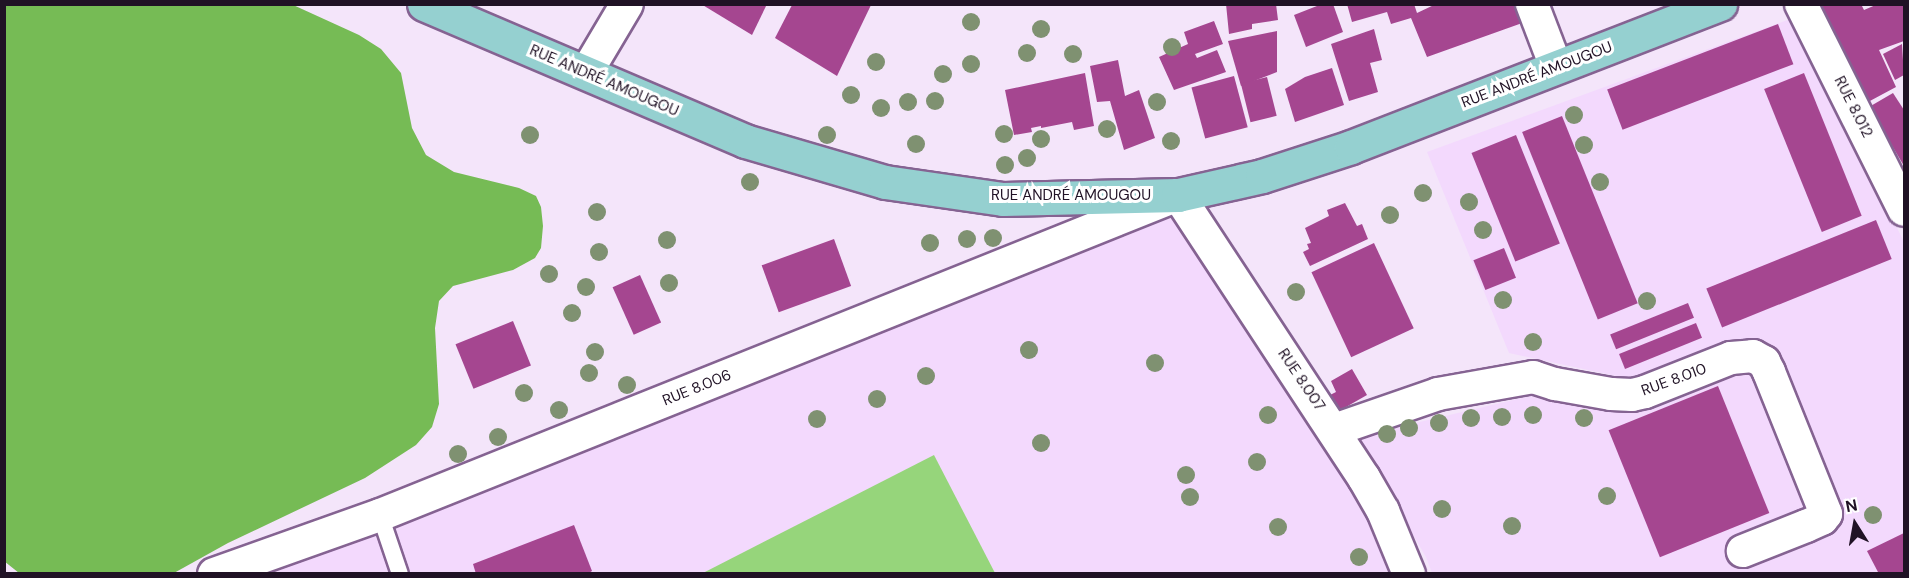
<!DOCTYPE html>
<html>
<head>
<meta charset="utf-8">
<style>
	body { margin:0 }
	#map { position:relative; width:1909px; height:578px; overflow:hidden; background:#f4e5fa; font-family:"DM Sans",sans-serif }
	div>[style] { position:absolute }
	.built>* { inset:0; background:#f3d9fd }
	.green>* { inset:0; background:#96d57b }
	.forest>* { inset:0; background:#76bb55 }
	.building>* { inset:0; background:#a54690; transform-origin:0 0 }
	.roads { filter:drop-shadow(2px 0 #856392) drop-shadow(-2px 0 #856392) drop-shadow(0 2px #856392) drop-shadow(0 -2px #856392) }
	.lane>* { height:16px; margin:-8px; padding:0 8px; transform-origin:8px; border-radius:8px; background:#fff }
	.street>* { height:32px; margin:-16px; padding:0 16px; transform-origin:16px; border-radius:16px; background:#fff }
	.primary>* { height:33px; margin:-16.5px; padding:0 16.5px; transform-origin:16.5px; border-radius:16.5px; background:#95d0d0 }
	.trees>* { width:18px; height:18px; margin:-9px; border-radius:50%; background:#7f9171 }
	span { translate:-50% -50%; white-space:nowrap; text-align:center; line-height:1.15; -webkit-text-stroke:6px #fff; paint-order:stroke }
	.street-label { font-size:15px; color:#201225 }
	.frame { position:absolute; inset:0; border:6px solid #201225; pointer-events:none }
	.north { position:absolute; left:1825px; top:494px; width:60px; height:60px; -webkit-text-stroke:4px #fff; paint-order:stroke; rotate:349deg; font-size:16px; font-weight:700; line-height:24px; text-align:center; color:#201225 }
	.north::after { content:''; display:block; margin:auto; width:21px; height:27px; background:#201225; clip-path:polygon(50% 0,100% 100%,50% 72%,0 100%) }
</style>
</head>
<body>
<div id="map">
	<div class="built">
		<div style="clip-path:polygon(1793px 18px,1904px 242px,1904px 573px,1432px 573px,1426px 557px,1356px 437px,1616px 376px,1509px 353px,1427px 152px)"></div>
		<div style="clip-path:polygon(1161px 203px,1323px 433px,1373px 515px,1398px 574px,235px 574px)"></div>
	</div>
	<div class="green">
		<div style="clip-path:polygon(934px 455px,995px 573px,703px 573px)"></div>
	</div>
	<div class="forest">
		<div style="clip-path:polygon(291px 4px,359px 35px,381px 49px,401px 73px,412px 128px,426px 155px,454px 172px,519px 188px,536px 196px,541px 207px,543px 226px,541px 248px,535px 258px,513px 270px,453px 286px,439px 301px,435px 328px,439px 404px,432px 427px,416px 445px,365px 478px,228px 543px,174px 573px,19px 573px,4px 561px,5px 5px)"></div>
	</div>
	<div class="building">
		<div style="clip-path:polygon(701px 4px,767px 4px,752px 35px)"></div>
		<div style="clip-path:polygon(1226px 4px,1276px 4px,1278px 20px,1252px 24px,1252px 29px,1229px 34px)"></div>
		<div style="clip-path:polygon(1322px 4px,1333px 4px,1343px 32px,1306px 47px,1294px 15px)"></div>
		<div style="clip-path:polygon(1347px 4px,1414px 4px,1417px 13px,1436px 4px,1519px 4px,1525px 22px,1427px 57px,1411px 18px,1391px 24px,1387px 12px,1352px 22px)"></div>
		<div style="clip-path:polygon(1815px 4px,1861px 4px,1864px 10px,1878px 4px,1904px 4px,1904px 41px,1879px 50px,1896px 87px,1868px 102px)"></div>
		<div style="clip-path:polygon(792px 5px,871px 5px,837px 76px,775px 38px)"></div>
		<div style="clip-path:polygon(1214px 21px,1223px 44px,1195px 54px,1197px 58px,1217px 50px,1226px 72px,1174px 90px,1159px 57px,1188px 44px,1184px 32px)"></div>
		<div style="left:1778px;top:24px;width:43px;height:183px;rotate:69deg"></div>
		<div style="clip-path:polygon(1374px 29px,1382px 60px,1370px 63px,1378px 92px,1349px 101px,1331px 44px)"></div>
		<div style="clip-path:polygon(1277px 31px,1277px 72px,1241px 86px,1228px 41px)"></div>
		<div style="clip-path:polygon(1902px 44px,1904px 75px,1895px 80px,1883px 54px)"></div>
		<div style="clip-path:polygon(1118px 60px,1125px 96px,1139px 90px,1155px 138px,1124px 150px,1110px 101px,1097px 102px,1090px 66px)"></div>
		<div style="clip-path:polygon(1332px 68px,1344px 105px,1295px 122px,1285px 89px,1305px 77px)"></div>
		<div style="clip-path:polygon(1085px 73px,1094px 126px,1074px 130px,1072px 122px,1041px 128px,1041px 126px,1031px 128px,1032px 132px,1014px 135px,1005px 90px)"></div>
		<div style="left:1804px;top:73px;width:154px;height:43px;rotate:68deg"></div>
		<div style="left:1234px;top:76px;width:53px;height:44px;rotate:75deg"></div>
		<div style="left:1267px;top:77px;width:40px;height:27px;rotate:76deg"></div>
		<div style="clip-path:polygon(1893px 93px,1904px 110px,1904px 166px,1869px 107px)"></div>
		<div style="left:1562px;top:116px;width:202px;height:43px;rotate:68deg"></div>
		<div style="left:1516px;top:135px;width:117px;height:48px;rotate:68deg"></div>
		<div style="clip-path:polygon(1345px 203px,1357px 226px,1362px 224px,1368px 239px,1310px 266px,1303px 252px,1309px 249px,1307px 244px,1311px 243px,1305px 228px,1329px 216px,1327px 210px)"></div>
		<div style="left:1876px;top:220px;width:42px;height:183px;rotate:68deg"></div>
		<div style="left:834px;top:239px;width:50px;height:77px;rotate:70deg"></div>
		<div style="left:1374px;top:243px;width:94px;height:69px;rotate:65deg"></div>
		<div style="left:1504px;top:248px;width:32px;height:33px;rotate:68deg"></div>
		<div style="left:640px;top:275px;width:52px;height:30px;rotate:66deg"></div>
		<div style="left:1688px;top:303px;width:16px;height:84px;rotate:68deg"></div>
		<div style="left:513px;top:321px;width:48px;height:62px;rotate:68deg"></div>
		<div style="left:1696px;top:323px;width:16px;height:83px;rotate:68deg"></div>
		<div style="clip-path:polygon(1352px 369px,1367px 395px,1339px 411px,1330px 395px,1336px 392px,1331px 381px)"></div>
		<div style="left:1718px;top:386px;width:137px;height:118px;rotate:68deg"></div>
		<div style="clip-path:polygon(574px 525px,592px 571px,587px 574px,476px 574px,473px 564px)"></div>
		<div style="clip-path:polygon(1904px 533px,1904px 574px,1879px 574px,1867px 551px)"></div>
	</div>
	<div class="roads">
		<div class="lane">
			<div style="left:380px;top:515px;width:62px;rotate:71.3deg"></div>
		</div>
		<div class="street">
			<div style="left:1532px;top:4px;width:67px;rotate:69.1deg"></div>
			<div style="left:1801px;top:4px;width:230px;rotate:63.4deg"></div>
			<div style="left:586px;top:73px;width:80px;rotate:-59.3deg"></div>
			<div style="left:1334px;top:430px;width:110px;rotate:-19.1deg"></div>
			<div style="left:1438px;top:394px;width:97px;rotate:-10.1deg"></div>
			<div style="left:1533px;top:377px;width:23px;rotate:18deg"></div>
			<div style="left:1555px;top:384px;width:57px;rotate:10.1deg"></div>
			<div style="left:1611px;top:394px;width:21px;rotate:3deg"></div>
			<div style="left:1632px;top:395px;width:13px;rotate:-13deg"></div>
			<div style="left:1645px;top:392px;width:92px;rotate:-21.6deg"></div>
			<div style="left:1731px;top:358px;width:22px;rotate:-5deg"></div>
			<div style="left:1753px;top:356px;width:13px;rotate:29deg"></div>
			<div style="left:1764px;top:362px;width:11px;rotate:63deg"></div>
			<div style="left:1769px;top:372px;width:153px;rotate:68.1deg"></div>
			<div style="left:1826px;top:514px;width:6px;rotate:129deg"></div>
			<div style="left:1822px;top:519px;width:17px;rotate:156deg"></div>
			<div style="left:1806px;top:526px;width:68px;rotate:158.4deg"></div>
			<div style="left:214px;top:574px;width:176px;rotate:-19.6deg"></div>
			<div style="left:380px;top:515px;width:860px;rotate:-21.85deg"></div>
			<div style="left:1178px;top:195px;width:339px;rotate:56.7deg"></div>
			<div style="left:1364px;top:478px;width:38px;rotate:60deg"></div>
			<div style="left:1383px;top:511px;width:68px;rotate:67.6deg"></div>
		</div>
		<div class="primary">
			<div style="left:424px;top:4px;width:349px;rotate:23.1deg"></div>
			<div style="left:745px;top:141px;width:146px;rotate:16.3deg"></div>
			<div style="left:885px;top:182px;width:119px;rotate:8.2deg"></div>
			<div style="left:1003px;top:199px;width:175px;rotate:-1.3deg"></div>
			<div style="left:1178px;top:195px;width:86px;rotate:-12.7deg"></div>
			<div style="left:1262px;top:176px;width:94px;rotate:-18deg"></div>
			<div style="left:1351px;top:147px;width:396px;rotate:-21.2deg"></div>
		</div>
	</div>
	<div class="trees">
		<div style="left:971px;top:22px"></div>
		<div style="left:1041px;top:29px"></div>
		<div style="left:1172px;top:47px"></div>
		<div style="left:1027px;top:53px"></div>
		<div style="left:1073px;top:54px"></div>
		<div style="left:876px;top:62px"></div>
		<div style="left:971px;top:64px"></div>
		<div style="left:943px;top:74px"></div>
		<div style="left:851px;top:95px"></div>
		<div style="left:935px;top:101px"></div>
		<div style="left:908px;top:102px"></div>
		<div style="left:1157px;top:102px"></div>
		<div style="left:881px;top:108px"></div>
		<div style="left:1574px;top:115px"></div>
		<div style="left:1107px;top:129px"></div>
		<div style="left:1004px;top:134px"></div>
		<div style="left:530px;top:135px"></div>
		<div style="left:827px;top:135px"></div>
		<div style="left:1041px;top:139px"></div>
		<div style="left:1171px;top:141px"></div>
		<div style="left:916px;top:144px"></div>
		<div style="left:1584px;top:145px"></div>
		<div style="left:1027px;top:158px"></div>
		<div style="left:1005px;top:165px"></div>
		<div style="left:750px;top:182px"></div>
		<div style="left:1600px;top:182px"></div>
		<div style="left:1423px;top:193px"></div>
		<div style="left:1469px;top:202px"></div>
		<div style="left:597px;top:212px"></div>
		<div style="left:1390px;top:215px"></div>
		<div style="left:1483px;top:230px"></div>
		<div style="left:993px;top:238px"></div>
		<div style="left:967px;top:239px"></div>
		<div style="left:667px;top:240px"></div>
		<div style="left:930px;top:243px"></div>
		<div style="left:599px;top:252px"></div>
		<div style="left:549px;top:274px"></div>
		<div style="left:669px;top:283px"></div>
		<div style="left:586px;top:287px"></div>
		<div style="left:1296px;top:292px"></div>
		<div style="left:1503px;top:300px"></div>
		<div style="left:1647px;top:301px"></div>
		<div style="left:572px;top:313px"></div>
		<div style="left:1533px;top:342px"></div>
		<div style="left:1029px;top:350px"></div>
		<div style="left:595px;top:352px"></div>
		<div style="left:1155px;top:363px"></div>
		<div style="left:589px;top:373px"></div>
		<div style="left:926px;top:376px"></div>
		<div style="left:627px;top:385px"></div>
		<div style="left:524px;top:393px"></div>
		<div style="left:877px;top:399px"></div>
		<div style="left:559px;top:410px"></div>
		<div style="left:1268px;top:415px"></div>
		<div style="left:1533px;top:415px"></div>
		<div style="left:1502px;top:417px"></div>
		<div style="left:1471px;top:418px"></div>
		<div style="left:1584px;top:418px"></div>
		<div style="left:817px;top:419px"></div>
		<div style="left:1439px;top:423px"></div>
		<div style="left:1409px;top:428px"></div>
		<div style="left:1387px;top:434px"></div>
		<div style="left:498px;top:437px"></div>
		<div style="left:1041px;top:443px"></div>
		<div style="left:458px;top:454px"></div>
		<div style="left:1257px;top:462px"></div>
		<div style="left:1186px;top:475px"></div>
		<div style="left:1607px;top:496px"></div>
		<div style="left:1190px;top:497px"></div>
		<div style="left:1442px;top:509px"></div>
		<div style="left:1873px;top:515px"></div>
		<div style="left:1512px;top:526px"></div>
		<div style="left:1278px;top:527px"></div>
		<div style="left:1359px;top:557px"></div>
	</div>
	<div class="street-label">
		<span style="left:1537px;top:75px;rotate:-21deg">RUE ANDRÉ AMOUGOU</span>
		<span style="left:604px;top:81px;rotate:23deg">RUE ANDRÉ AMOUGOU</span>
		<span style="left:1853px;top:107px;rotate:63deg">RUE 8.012</span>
		<span style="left:1071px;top:196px">RUE ANDRÉ AMOUGOU</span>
		<span style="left:1301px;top:380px;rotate:56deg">RUE 8.007</span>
		<span style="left:1674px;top:380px;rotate:-20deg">RUE 8.010</span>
		<span style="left:697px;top:388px;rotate:-22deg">RUE 8.006</span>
	</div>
	<div class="frame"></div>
	<div class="north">N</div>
</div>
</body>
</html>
